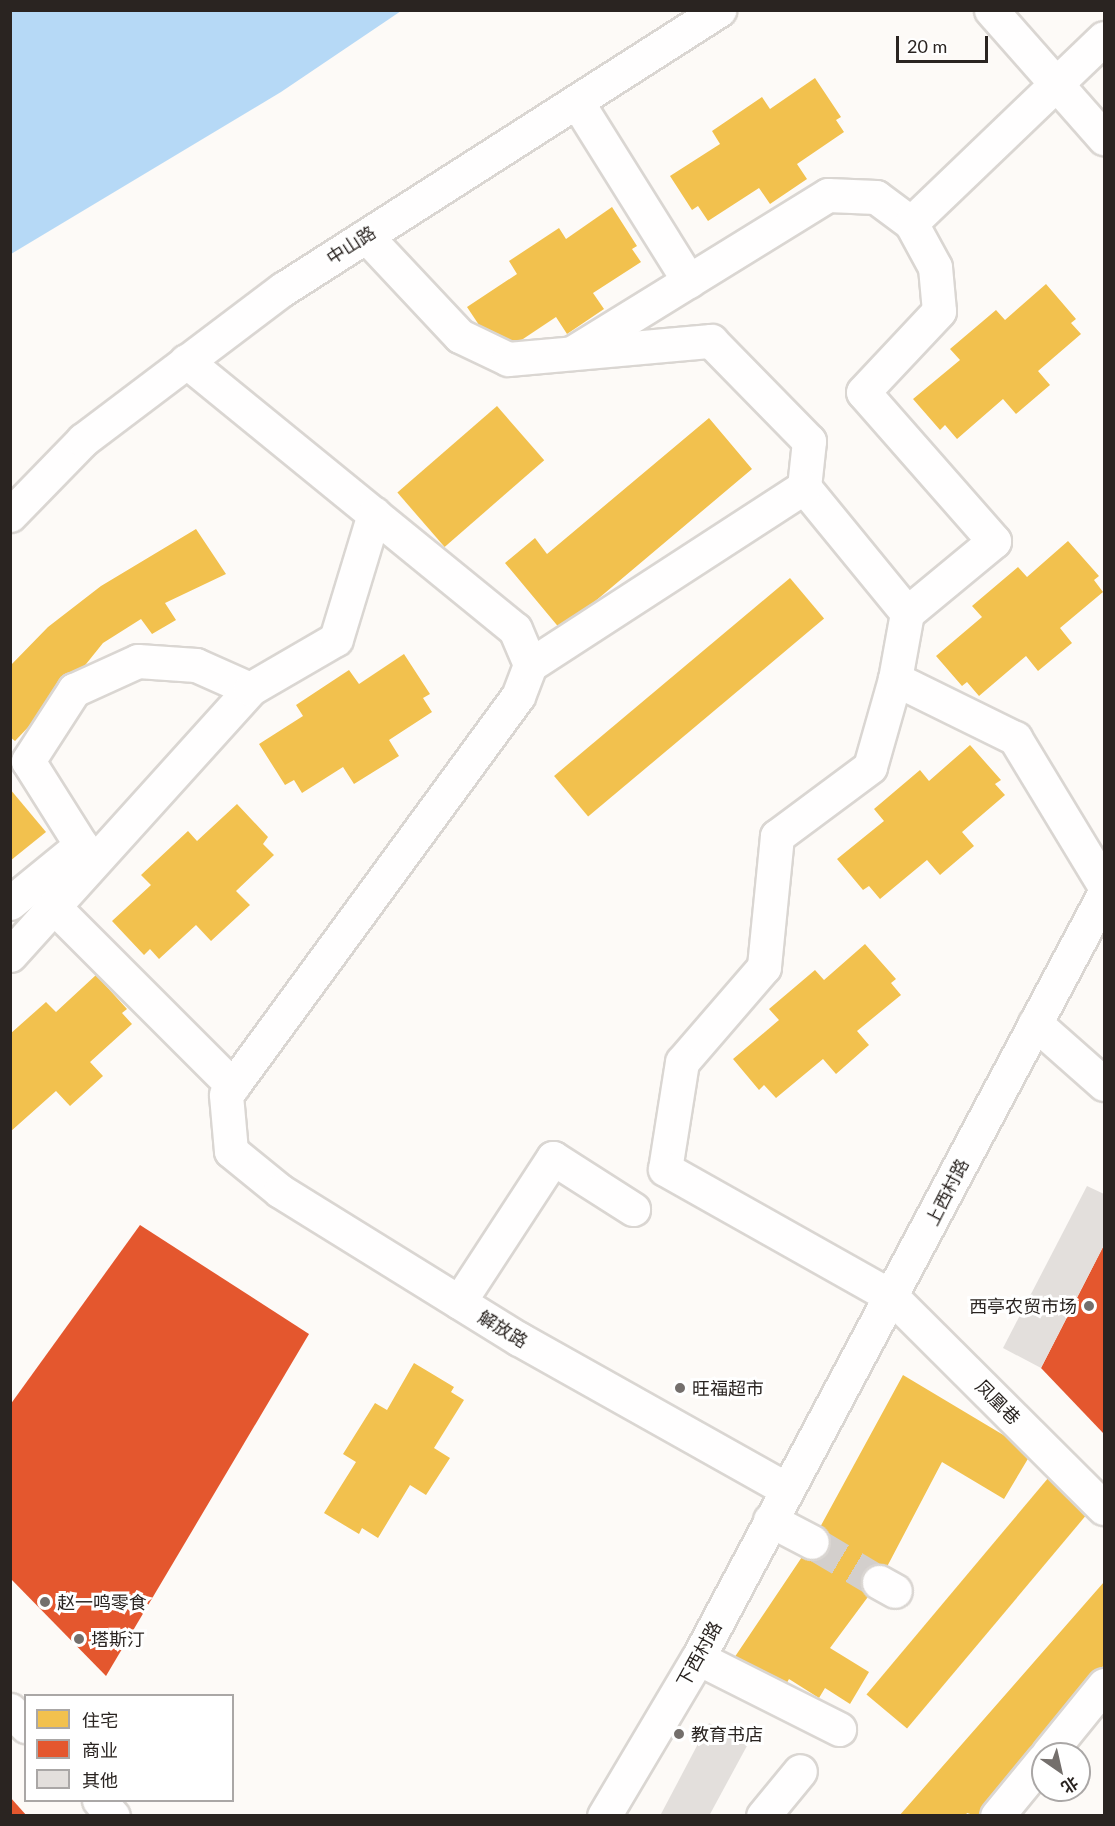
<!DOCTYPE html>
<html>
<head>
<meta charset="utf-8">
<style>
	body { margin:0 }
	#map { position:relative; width:1115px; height:1826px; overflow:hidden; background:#fdfaf7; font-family:Lato,"Noto Sans SC",sans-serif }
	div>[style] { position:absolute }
	.water>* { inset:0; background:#b6d9f6 }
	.homes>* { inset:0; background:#f2c14e; transform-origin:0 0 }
	.shops>* { inset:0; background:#e4572e }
	.building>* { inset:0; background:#e3dfdc }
	.minor-tunnel>* { height:33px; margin-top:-16.5px; transform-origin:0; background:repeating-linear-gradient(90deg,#d3cfcc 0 33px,transparent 0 49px) }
	.roads { filter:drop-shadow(2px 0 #dad6d2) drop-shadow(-2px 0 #dad6d2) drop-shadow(0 2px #dad6d2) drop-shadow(0 -2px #dad6d2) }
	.minor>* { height:33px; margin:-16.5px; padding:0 16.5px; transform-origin:16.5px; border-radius:16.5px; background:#fffefe }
	.dots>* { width:16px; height:16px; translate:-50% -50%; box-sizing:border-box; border:3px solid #fff; border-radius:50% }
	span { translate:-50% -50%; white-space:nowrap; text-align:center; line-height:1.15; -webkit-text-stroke:6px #fff; paint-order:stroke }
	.street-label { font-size:18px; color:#2a2421 }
	.poi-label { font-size:18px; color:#2a2421 }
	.right { translate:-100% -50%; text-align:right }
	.left { translate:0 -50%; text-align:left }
	.frame { position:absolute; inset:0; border:12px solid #2a2421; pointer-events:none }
	.legend { position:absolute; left:24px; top:1694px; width:210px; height:108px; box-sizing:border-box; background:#fff; border:2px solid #aaa7a6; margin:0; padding:8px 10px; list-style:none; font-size:18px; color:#2a2421 }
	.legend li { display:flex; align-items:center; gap:12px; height:30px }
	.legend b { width:30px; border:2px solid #aaa7a6 }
	.north { position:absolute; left:1031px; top:1742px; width:60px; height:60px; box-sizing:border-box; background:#fff; border:2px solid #aaa7a6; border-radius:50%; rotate:146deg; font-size:16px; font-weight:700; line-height:24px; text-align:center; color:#2a2421 }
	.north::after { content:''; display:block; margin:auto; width:21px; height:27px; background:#746f6c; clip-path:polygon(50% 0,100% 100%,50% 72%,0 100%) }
	.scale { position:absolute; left:896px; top:36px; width:92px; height:27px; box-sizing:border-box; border:3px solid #2a2421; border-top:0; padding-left:8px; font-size:18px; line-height:21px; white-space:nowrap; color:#2a2421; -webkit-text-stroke:4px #fff; paint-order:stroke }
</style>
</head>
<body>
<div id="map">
	<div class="water">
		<div style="clip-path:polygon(11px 10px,401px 10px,401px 11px,281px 92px,11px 254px)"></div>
	</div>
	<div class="homes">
		<div style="clip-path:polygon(815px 78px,841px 117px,836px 120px,844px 132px,797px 164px,807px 179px,770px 204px,759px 188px,708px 221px,698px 206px,692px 210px,670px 176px,720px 144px,712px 131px,762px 97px,770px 109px)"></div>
		<div style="clip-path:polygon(612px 207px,637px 246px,632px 249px,641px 262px,593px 293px,604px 309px,567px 334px,556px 317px,505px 351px,489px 340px,467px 307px,517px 274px,509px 261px,559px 228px,566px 239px)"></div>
		<div style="clip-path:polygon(1046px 284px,1076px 319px,1071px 323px,1081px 334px,1038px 371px,1050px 385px,1016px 414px,1003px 399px,957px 439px,945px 425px,940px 430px,913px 399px,960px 360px,950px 349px,996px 310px,1005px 320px)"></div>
		<div style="left:497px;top:406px;width:72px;height:132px;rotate:49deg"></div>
		<div style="clip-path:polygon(709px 418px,752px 469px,561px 630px,505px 563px,535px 538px,547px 554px)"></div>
		<div style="clip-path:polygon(196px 529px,226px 574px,165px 603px,176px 620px,152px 634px,141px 619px,103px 643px,74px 679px,15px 741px,10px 737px,10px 666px,48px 627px,101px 586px)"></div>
		<div style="clip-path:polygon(1068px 541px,1099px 576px,1094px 580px,1103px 592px,1060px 628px,1072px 643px,1038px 671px,1026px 656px,979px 696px,967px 682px,962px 686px,936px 656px,982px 617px,972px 606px,1018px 567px,1027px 577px)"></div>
		<div style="left:790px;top:578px;width:53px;height:308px;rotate:50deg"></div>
		<div style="clip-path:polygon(404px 654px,430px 694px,423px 698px,432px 712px,389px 740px,399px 756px,354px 784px,343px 767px,302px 793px,294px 780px,285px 785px,259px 744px,303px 716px,296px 705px,349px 670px,359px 684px)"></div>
		<div style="clip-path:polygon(970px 745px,1001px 780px,995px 784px,1005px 795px,962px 832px,974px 846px,940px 875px,927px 860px,880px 899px,869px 886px,863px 890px,837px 859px,884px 821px,874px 809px,920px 770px,929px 781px)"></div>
		<div style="clip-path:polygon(10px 789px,46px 832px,10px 861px)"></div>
		<div style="clip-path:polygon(237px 804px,268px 837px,263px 844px,274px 855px,236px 891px,250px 905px,211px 941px,196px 925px,159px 959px,150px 949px,144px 955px,112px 921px,151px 885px,141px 875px,188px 831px,197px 841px)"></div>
		<div style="clip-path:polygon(865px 944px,896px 979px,891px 983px,901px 995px,857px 1031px,869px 1045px,836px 1074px,823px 1059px,776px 1098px,764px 1085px,759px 1090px,733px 1059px,779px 1020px,769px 1009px,815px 970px,824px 980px)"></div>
		<div style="clip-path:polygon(96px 975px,127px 1009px,122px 1013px,132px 1024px,90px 1062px,103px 1076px,70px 1106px,56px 1091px,10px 1132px,10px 1034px,46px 1002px,56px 1012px)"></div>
		<div style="clip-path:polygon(414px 1363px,454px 1387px,451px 1392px,464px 1400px,434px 1448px,450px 1458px,426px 1495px,410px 1485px,378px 1538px,362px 1528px,359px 1534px,324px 1513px,356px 1462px,343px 1454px,375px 1403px,387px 1410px)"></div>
		<div style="clip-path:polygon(903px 1375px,1032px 1452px,1004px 1499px,942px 1462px,879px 1582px,830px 1648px,869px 1672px,850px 1704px,825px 1688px,819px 1698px,789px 1679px,779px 1697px,728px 1667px,812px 1542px)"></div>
		<div style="left:1049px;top:1477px;width:53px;height:284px;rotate:40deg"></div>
		<div style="clip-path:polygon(1104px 1582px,1104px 1665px,977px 1816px,967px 1813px,965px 1816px,899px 1816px)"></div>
	</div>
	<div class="shops">
		<div style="clip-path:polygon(140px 1225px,309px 1334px,106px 1676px,10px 1578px,10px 1405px)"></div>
		<div style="clip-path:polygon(1104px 1245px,1104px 1434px,1041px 1368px)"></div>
		<div style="clip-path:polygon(10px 1797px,27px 1816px,10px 1816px)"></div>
	</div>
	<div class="building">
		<div style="clip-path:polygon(1087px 1186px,1104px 1194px,1104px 1245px,1041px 1368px,1003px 1348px)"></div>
		<div style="clip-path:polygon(709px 1723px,748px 1744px,709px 1816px,664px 1816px,661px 1814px)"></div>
	</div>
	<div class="minor-tunnel">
		<div style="left:812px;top:1542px;width:78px;rotate:30.8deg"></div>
	</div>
	<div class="roads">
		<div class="minor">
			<div style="left:991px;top:10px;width:171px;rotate:48.6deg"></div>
			<div style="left:577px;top:102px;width:211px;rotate:58deg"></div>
			<div style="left:366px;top:236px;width:137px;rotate:46.8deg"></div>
			<div style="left:460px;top:336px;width:53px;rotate:25.6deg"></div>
			<div style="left:508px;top:359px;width:204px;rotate:-5.1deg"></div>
			<div style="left:711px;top:341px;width:140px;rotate:45.6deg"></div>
			<div style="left:809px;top:441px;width:46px;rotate:96.2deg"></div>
			<div style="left:804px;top:487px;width:163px;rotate:50.7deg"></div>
			<div style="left:907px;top:613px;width:67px;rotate:100.3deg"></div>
			<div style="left:895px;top:679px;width:91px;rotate:105.9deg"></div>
			<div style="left:870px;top:767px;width:116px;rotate:143.4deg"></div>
			<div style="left:777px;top:836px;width:132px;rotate:95.7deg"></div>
			<div style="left:764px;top:967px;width:125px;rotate:130.8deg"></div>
			<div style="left:682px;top:1062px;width:108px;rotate:99deg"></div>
			<div style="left:665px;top:1169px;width:261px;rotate:29.4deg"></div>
			<div style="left:892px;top:1297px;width:299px;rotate:44.9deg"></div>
			<div style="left:575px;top:351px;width:297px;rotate:-31.7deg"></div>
			<div style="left:828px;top:195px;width:48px;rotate:2.4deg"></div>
			<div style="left:876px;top:197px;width:44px;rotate:36.6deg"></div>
			<div style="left:186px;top:361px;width:424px;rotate:39.2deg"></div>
			<div style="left:515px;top:629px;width:39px;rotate:67deg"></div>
			<div style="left:530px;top:665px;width:33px;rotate:111deg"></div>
			<div style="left:518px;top:696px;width:494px;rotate:126.2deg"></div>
			<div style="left:226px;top:1095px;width:56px;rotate:84.9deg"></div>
			<div style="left:231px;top:1151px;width:63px;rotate:39.2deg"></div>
			<div style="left:280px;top:1191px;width:281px;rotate:31.8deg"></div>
			<div style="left:519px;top:1339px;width:306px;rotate:29.3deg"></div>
			<div style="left:10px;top:515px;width:105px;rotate:-45.8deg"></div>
			<div style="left:83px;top:440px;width:251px;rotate:-37.1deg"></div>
			<div style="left:283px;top:289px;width:518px;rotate:-32.62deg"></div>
			<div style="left:907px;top:613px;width:113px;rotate:-39.6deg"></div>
			<div style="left:994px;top:541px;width:198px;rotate:-131.3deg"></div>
			<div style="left:863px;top:392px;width:111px;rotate:-46.8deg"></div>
			<div style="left:939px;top:311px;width:44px;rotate:-95.2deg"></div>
			<div style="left:935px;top:267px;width:50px;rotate:-118.6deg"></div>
			<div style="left:911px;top:223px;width:267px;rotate:-43.8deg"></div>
			<div style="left:530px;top:665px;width:327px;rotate:-33deg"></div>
			<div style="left:895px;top:679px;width:134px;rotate:26.2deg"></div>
			<div style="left:1015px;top:738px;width:172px;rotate:58.8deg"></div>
			<div style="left:10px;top:903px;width:92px;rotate:-39.2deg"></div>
			<div style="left:81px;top:845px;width:99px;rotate:-122.2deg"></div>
			<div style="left:28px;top:761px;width:85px;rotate:-57.1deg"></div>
			<div style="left:74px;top:690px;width:70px;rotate:-24.4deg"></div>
			<div style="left:138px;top:661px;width:58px;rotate:3.9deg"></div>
			<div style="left:196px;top:665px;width:59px;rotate:24deg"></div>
			<div style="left:54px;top:907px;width:253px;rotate:45deg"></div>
			<div style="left:10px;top:955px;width:358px;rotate:-47.9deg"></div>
			<div style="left:250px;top:689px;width:99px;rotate:-30.2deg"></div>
			<div style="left:336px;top:639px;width:131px;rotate:-73.1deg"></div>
			<div style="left:1035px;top:1023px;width:92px;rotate:41.5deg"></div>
			<div style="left:459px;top:1302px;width:172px;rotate:-56.9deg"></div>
			<div style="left:553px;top:1158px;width:95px;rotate:32.5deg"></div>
			<div style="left:770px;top:1520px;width:47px;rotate:27.6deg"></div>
			<div style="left:879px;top:1582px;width:18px;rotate:29deg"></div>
			<div style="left:698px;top:1658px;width:158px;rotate:26.7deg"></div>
			<div style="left:10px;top:1710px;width:23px;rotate:45deg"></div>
			<div style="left:1048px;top:1754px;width:89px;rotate:-50.9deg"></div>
			<div style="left:99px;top:1800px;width:21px;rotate:49deg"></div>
			<div style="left:604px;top:1816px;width:184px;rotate:-59.3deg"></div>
			<div style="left:698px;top:1658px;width:865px;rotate:-62.01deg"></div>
			<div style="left:763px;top:1816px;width:58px;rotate:-50.6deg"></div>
			<div style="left:997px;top:1816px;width:72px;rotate:-50.6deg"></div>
		</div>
	</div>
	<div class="dots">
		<div style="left:1089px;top:1306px;background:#746f6c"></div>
		<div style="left:680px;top:1388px;background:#746f6c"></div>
		<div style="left:45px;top:1602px;background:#746f6c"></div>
		<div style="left:79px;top:1639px;background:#746f6c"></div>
		<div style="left:679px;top:1734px;background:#746f6c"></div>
	</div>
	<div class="street-label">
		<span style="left:351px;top:245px;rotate:-33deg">中山路</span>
		<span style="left:947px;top:1192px;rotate:-63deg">上西村路</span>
		<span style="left:503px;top:1329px;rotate:31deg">解放路</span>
		<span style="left:998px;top:1402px;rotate:45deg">凤凰巷</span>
		<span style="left:699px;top:1654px;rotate:-61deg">下西村路</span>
	</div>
	<div class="poi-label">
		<span class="right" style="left:1077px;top:1306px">西亭农贸市场</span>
		<span class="left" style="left:692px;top:1388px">旺福超市</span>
		<span class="left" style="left:57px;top:1602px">赵一鸣零食</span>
		<span class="left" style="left:91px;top:1639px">塔斯汀</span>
		<span class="left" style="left:691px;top:1734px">教育书店</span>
	</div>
	<div class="frame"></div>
	<ul class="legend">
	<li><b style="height:16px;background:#f2c14e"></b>住宅</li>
	<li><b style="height:16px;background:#e4572e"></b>商业</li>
	<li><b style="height:16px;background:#e3dfdc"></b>其他</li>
	</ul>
	<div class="north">北</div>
	<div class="scale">20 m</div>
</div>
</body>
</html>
